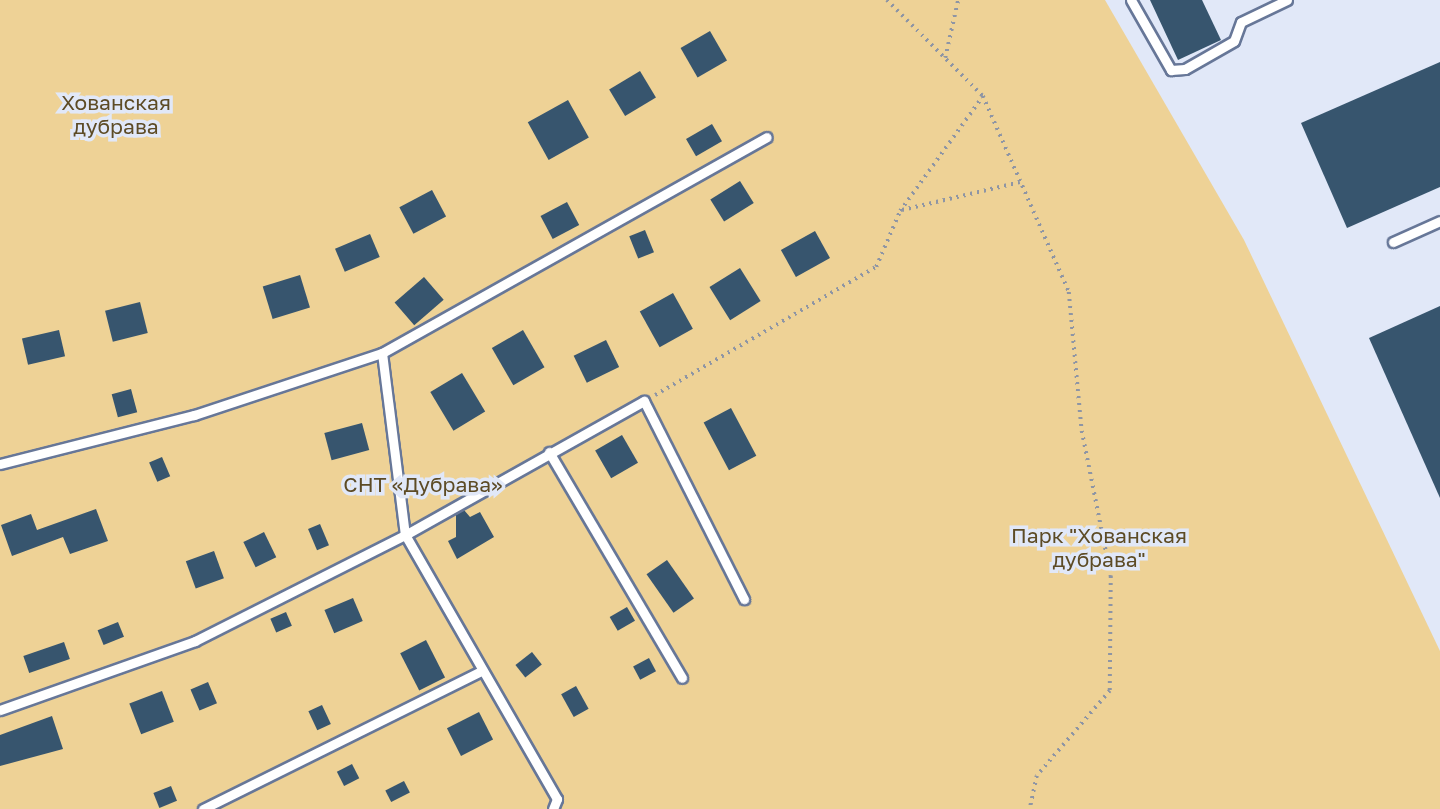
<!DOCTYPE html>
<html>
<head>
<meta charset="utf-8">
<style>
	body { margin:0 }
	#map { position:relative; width:1440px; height:809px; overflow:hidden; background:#e1e8f8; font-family:"Golos Text",sans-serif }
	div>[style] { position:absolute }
	.green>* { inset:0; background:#eed296 }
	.building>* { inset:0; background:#37556e; transform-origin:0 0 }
	.path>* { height:3.5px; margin-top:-1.75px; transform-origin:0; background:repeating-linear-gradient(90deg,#8e95a4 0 2px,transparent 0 7px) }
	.roads { filter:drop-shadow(2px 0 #677798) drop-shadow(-2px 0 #677798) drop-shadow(0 2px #677798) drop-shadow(0 -2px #677798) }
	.service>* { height:9px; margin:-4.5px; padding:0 4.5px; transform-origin:4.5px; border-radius:4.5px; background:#fff }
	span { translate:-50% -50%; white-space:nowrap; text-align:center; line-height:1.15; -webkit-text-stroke:7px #e1e8f8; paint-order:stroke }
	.park-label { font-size:21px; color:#5d4b25 }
</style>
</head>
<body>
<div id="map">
	<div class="green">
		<div style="clip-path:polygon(0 0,1105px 0,1244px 240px,1440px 651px,1440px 809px,0 809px)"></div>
	</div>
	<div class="building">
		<div style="clip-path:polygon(1150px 0,1202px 0,1221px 40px,1178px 60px)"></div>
		<div style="left:710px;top:31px;width:34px;height:34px;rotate:60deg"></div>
		<div style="clip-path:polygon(1440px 62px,1440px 187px,1347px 228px,1301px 123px)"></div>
		<div style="left:640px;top:71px;width:31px;height:36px;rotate:59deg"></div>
		<div style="left:568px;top:100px;width:43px;height:46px;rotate:61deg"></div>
		<div style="left:712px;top:124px;width:20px;height:30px;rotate:60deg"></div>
		<div style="left:740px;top:181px;width:26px;height:35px;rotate:58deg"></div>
		<div style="left:432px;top:190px;width:30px;height:37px;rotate:62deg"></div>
		<div style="left:567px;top:202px;width:26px;height:30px;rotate:62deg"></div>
		<div style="left:645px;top:230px;width:24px;height:17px;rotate:68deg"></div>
		<div style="left:815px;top:231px;width:31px;height:39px;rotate:61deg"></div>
		<div style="left:370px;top:234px;width:25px;height:38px;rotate:67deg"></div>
		<div style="left:740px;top:268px;width:39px;height:36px;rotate:58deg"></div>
		<div style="left:300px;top:275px;width:34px;height:39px;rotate:73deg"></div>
		<div style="left:424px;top:277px;width:30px;height:39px;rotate:49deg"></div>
		<div style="left:673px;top:293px;width:41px;height:38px;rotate:61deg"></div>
		<div style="left:140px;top:302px;width:32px;height:36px;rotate:76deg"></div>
		<div style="clip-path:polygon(1440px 306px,1440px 498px,1369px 338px)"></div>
		<div style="left:59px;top:330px;width:27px;height:38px;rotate:77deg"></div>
		<div style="left:523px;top:330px;width:43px;height:36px;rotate:60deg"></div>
		<div style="left:606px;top:340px;width:30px;height:36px;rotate:64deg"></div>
		<div style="left:462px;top:373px;width:45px;height:37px;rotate:59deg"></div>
		<div style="left:131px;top:389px;width:24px;height:20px;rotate:75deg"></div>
		<div style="left:731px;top:408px;width:54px;height:31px;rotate:62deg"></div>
		<div style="left:362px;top:423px;width:28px;height:39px;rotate:75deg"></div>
		<div style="left:622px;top:435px;width:32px;height:31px;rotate:60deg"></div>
		<div style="left:162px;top:457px;width:21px;height:14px;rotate:67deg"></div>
		<div style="clip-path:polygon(96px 509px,108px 541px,70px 554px,63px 537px,12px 556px,1px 525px,31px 514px,37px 530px)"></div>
		<div style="clip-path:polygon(464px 510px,470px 517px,480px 512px,494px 537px,457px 559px,448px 541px,456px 537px,456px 515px)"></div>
		<div style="left:320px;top:524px;width:23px;height:13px;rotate:67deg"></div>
		<div style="left:264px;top:532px;width:28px;height:23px;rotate:64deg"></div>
		<div style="left:214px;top:551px;width:29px;height:30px;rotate:70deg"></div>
		<div style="left:667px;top:560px;width:47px;height:25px;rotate:55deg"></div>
		<div style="left:353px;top:598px;width:25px;height:31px;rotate:67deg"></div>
		<div style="left:627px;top:607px;width:16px;height:20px;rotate:60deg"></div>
		<div style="left:286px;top:612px;width:15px;height:17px;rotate:67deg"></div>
		<div style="left:118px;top:622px;width:16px;height:22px;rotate:68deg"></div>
		<div style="left:426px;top:640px;width:42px;height:29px;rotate:63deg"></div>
		<div style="left:64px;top:642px;width:18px;height:43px;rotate:71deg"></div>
		<div style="left:532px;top:652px;width:16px;height:21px;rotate:52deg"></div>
		<div style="left:649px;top:658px;width:15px;height:18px;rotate:62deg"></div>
		<div style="left:208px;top:682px;width:23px;height:19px;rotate:67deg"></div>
		<div style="left:576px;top:686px;width:26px;height:17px;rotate:61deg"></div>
		<div style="left:162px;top:691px;width:33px;height:35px;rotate:69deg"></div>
		<div style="left:322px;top:705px;width:21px;height:15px;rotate:65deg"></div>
		<div style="left:479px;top:712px;width:31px;height:36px;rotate:63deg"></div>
		<div style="clip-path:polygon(52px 716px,63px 749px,0 766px,0 735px)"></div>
		<div style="left:352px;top:764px;width:16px;height:17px;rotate:63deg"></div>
		<div style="left:404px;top:781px;width:13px;height:21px;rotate:63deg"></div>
		<div style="left:171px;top:786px;width:16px;height:19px;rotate:68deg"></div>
	</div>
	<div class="path">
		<div style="left:887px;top:0;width:136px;rotate:45deg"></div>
		<div style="left:983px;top:96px;width:214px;rotate:66.3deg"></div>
		<div style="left:1069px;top:292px;width:140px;rotate:84.7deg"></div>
		<div style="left:1082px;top:431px;width:148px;rotate:78.7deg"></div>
		<div style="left:1111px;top:576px;width:115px;rotate:90.5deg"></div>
		<div style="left:1110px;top:691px;width:112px;rotate:130.7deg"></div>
		<div style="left:1037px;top:776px;width:34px;rotate:102deg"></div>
		<div style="left:945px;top:58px;width:59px;rotate:-77.4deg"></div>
		<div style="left:902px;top:210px;width:121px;rotate:-13.3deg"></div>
		<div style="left:655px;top:395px;width:255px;rotate:-30.1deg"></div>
		<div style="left:876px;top:267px;width:61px;rotate:-66.8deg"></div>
		<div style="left:900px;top:211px;width:142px;rotate:-54.2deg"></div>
	</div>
	<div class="roads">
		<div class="service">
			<div style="left:1131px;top:0;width:81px;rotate:60.3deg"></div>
			<div style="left:1171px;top:70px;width:14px;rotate:-4deg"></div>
			<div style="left:1185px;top:69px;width:56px;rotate:-29.7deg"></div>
			<div style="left:1234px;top:41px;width:20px;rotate:-70deg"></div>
			<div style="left:1241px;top:22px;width:51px;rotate:-25.6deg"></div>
			<div style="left:1393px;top:242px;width:51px;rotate:-24.1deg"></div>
			<div style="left:549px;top:452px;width:262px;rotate:59.5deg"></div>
			<div style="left:0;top:464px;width:200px;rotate:-14.2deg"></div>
			<div style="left:194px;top:415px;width:198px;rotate:-18.3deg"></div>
			<div style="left:0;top:710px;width:207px;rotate:-19.5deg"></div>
			<div style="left:195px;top:641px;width:235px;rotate:-26.8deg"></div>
			<div style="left:405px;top:535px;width:274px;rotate:-29.3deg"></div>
			<div style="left:644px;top:401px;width:222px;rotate:63.2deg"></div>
			<div style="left:203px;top:809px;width:310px;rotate:-26.4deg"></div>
			<div style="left:553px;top:809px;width:11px;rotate:-68deg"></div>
			<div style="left:557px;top:799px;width:305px;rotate:-119.9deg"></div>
			<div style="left:405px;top:535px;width:183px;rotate:-97.2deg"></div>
			<div style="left:382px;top:353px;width:441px;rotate:-29.3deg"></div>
		</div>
	</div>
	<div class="park-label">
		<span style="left:116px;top:114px">Хованская<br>дубрава</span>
		<span style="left:423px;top:484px">СНТ «Дубрава»</span>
		<span style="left:1099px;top:547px">Парк "Хованская<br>дубрава"</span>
	</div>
</div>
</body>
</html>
